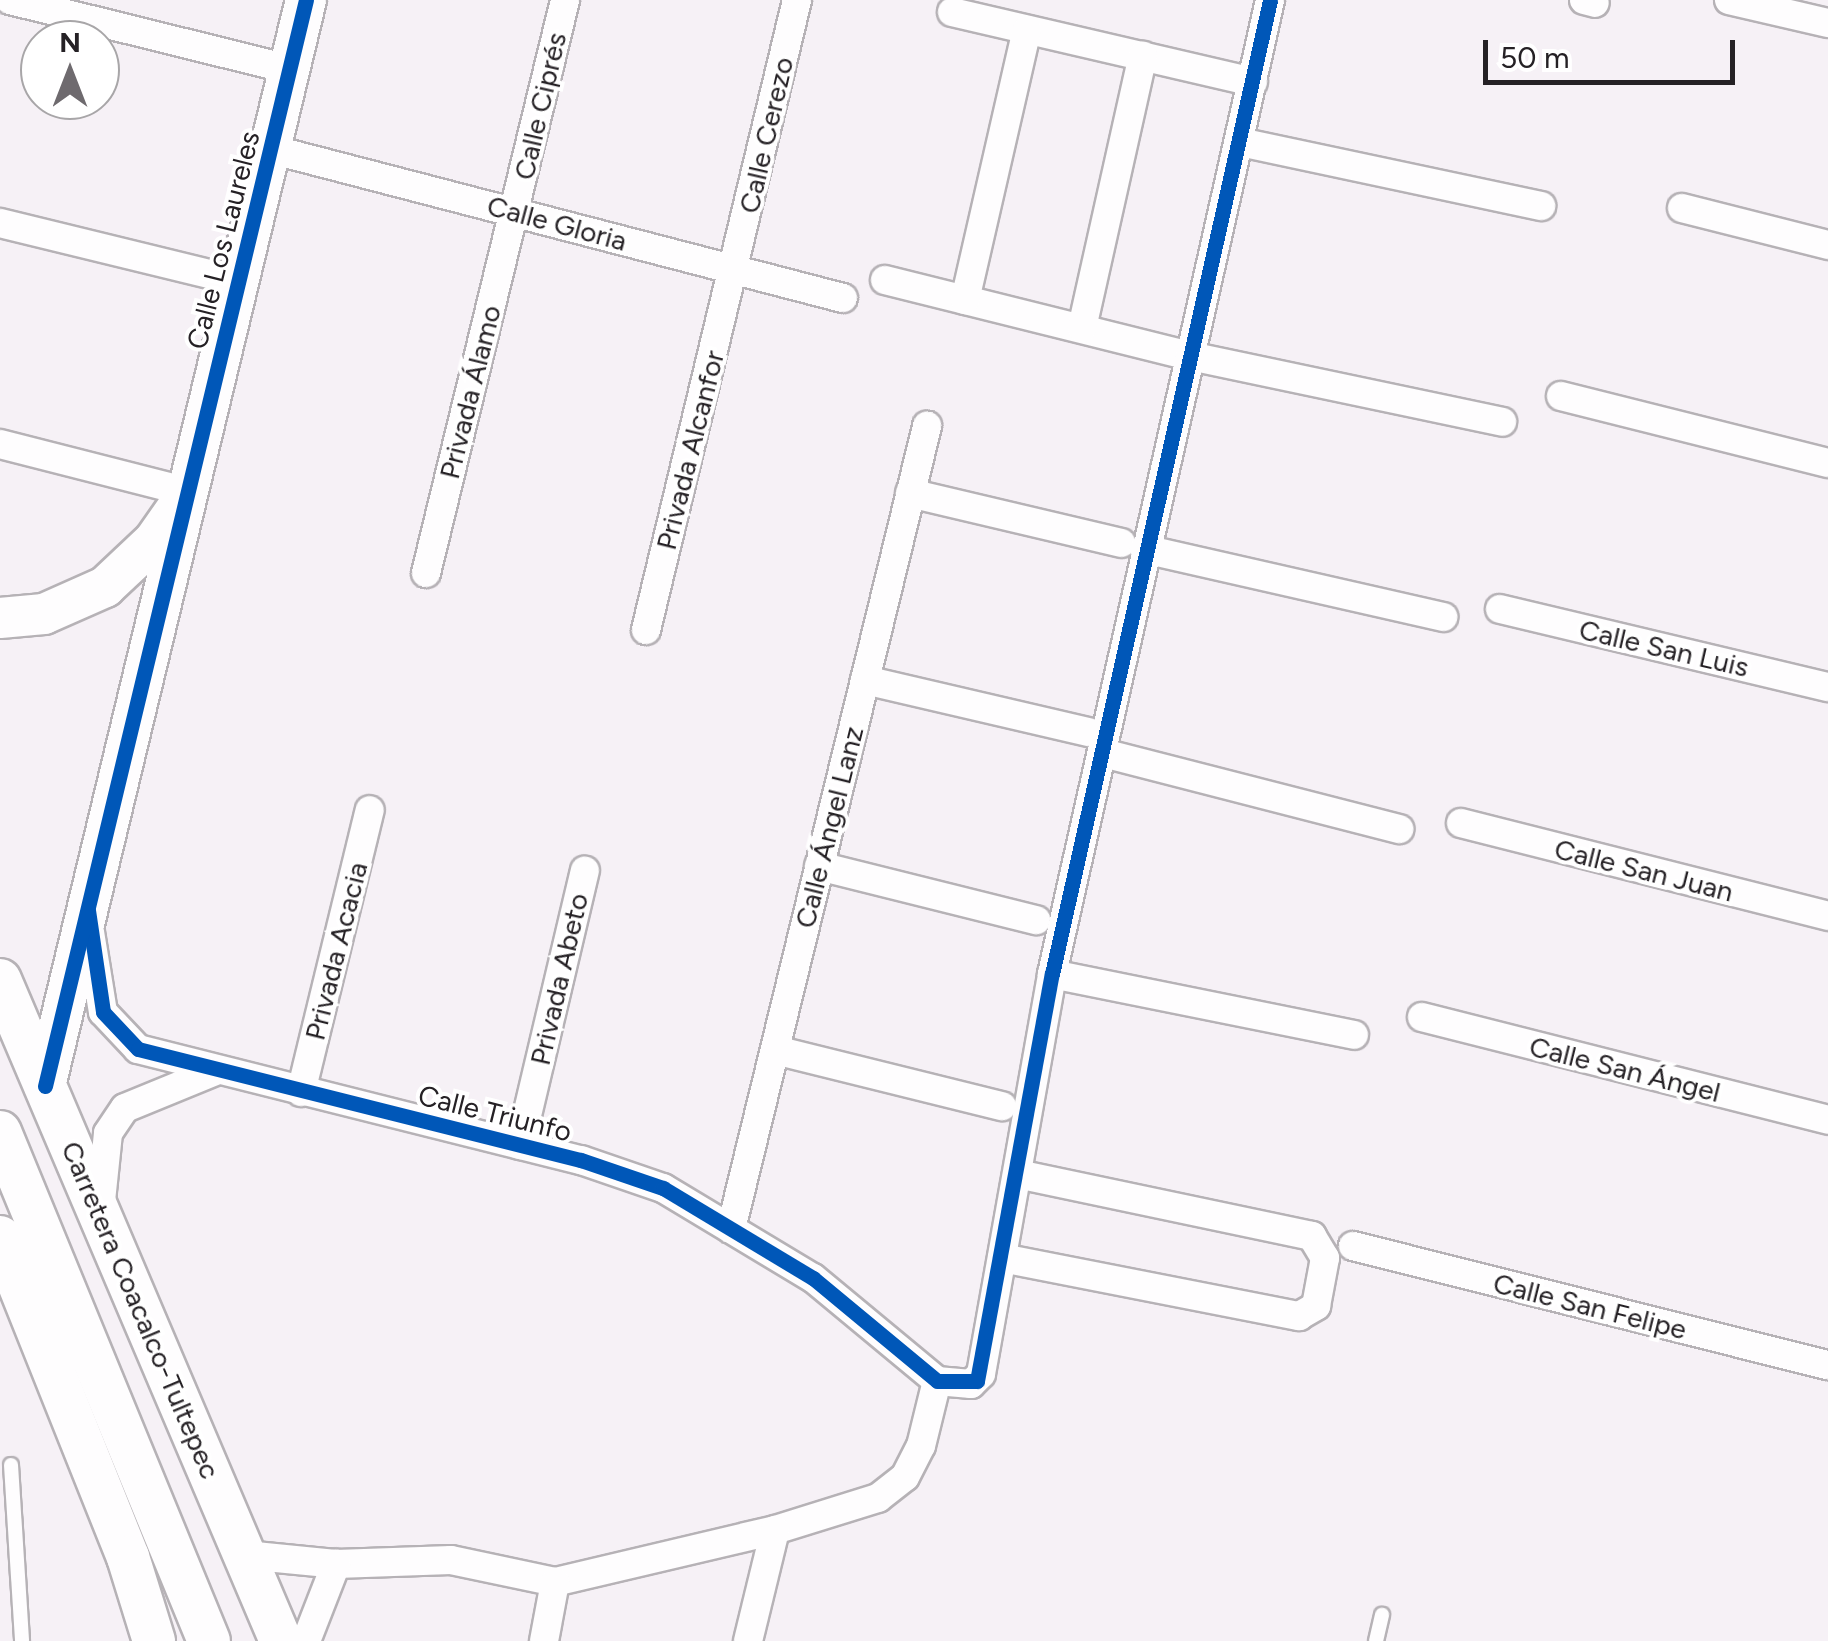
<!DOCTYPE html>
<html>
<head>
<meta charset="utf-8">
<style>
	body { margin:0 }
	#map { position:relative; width:1828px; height:1641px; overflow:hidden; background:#f6f1f6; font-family:Figtree,sans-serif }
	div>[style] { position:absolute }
	.roads { filter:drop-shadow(2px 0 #b6b2b6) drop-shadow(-2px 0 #b6b2b6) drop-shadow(0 2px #b6b2b6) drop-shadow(0 -2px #b6b2b6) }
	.lane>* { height:14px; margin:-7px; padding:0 7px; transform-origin:7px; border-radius:7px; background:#fefdfe }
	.street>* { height:28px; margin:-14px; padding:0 14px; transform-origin:14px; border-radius:14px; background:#fefdfe }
	.secondary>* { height:40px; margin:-20px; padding:0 20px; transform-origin:20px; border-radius:20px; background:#fefdfe }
	.primary>* { height:42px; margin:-21px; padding:0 21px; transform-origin:21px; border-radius:21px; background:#fefdfe }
	.cycleway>* { height:15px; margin:-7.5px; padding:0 7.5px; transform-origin:7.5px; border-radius:7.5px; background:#0057b8 }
	span { translate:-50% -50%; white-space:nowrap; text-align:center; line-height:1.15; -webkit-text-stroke:8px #fff; paint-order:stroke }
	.street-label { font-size:28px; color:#252125 }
	.north { position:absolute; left:20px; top:20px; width:100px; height:100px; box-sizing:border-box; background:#fff; border:2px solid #a8a6a8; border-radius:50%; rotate:0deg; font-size:28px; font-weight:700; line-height:40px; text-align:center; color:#252125 }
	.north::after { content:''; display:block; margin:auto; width:35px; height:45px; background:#6e6a6e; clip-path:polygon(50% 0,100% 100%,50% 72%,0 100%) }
	.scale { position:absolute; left:1483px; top:40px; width:252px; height:45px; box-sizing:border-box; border:5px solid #252125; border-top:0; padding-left:12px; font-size:30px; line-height:35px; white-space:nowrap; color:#252125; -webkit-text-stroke:8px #fff; paint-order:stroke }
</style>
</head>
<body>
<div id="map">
	<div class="roads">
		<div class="lane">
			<div style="left:11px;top:1465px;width:176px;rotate:86.4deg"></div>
			<div style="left:1376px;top:1641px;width:27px;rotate:-77deg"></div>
		</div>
		<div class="street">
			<div style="left:10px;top:0;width:287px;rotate:13.9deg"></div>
			<div style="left:1584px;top:0;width:11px;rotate:15deg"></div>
			<div style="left:1729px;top:0;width:102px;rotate:13.1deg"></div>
			<div style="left:952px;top:12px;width:309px;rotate:13.1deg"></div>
			<div style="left:1240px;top:142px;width:308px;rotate:12deg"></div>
			<div style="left:270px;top:149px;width:592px;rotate:14.58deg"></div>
			<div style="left:1682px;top:208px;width:151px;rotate:14.2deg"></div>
			<div style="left:0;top:223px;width:245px;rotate:13.7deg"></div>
			<div style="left:885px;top:280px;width:314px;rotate:14deg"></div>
			<div style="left:1190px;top:356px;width:319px;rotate:11.9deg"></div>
			<div style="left:965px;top:300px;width:277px;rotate:-77.1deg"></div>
			<div style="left:1082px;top:328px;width:279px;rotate:-77.4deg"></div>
			<div style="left:1561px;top:396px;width:275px;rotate:14.1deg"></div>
			<div style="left:0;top:444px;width:194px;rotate:14.3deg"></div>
			<div style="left:910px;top:493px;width:217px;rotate:13.3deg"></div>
			<div style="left:1144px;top:549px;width:307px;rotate:12.8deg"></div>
			<div style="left:426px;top:573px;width:590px;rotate:-76.36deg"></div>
			<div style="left:1500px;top:609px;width:337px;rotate:13.4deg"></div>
			<div style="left:646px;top:630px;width:648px;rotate:-76.52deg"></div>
			<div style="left:865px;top:680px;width:230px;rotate:13.1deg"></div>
			<div style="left:1103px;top:753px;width:306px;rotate:14.4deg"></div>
			<div style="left:1461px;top:823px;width:379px;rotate:14.2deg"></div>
			<div style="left:819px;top:866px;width:224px;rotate:14deg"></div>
			<div style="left:90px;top:932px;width:81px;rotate:80.8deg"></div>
			<div style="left:103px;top:1012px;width:51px;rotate:46.6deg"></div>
			<div style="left:138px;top:1049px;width:457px;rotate:14.1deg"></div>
			<div style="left:581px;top:1160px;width:87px;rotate:18.9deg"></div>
			<div style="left:663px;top:1188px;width:175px;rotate:31deg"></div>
			<div style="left:813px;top:1278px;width:161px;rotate:39.7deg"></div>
			<div style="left:1052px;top:974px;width:308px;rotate:11.4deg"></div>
			<div style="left:1422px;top:1017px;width:419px;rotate:14.2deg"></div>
			<div style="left:775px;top:1050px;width:234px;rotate:13.9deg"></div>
			<div style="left:301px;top:1092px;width:290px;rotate:-76.3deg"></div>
			<div style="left:520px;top:1145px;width:282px;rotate:-76.7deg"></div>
			<div style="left:101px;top:1201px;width:68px;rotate:-84.1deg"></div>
			<div style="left:108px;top:1133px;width:30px;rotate:-56deg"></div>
			<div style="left:125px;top:1108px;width:97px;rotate:-22.3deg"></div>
			<div style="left:731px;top:1229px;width:827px;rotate:-76.28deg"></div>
			<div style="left:1353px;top:1246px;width:490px;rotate:14.1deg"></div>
			<div style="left:1002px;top:1258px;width:303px;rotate:11.1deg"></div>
			<div style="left:1299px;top:1316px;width:20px;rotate:-30deg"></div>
			<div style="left:1316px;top:1306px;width:49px;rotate:-79.4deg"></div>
			<div style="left:1325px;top:1258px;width:26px;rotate:-121deg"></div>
			<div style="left:1312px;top:1236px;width:301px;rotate:-168.1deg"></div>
			<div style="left:937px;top:1381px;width:34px;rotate:5deg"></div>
			<div style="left:971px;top:1384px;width:14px;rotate:-45deg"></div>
			<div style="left:981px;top:1374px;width:406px;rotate:-79.9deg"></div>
			<div style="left:1052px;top:974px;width:998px;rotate:-77.38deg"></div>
			<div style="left:245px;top:1555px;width:91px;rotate:5.6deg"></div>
			<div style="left:336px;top:1564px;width:115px;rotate:-2deg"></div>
			<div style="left:451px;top:1560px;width:106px;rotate:11.9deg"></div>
			<div style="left:555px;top:1582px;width:226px;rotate:-13.3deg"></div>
			<div style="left:775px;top:1530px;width:108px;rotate:-17.3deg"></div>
			<div style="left:878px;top:1498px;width:34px;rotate:-38deg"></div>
			<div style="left:905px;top:1477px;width:35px;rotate:-63deg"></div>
			<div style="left:921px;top:1446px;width:67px;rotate:-76.2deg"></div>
			<div style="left:306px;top:1641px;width:83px;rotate:-68.7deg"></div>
			<div style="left:544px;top:1641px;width:60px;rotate:-79.4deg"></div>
			<div style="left:748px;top:1641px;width:114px;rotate:-76.3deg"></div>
		</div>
		<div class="secondary">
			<div style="left:0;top:618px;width:44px;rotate:-5.2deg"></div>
			<div style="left:44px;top:614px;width:67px;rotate:-23.9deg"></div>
			<div style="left:105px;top:587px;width:67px;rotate:-43.2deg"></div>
			<div style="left:154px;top:541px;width:40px;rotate:-55.1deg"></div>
			<div style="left:45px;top:1086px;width:1117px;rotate:-76.49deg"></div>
		</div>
		<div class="primary">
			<div style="left:0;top:980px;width:718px;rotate:66.97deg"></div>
			<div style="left:0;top:1132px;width:550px;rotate:67.68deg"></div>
			<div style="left:0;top:1237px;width:345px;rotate:68.2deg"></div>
			<div style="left:128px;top:1557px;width:88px;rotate:72.8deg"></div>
		</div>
	</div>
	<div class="cycleway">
		<div style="left:88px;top:910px;width:103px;rotate:81.6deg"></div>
		<div style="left:103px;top:1012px;width:51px;rotate:46.6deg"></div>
		<div style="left:138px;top:1049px;width:457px;rotate:14.1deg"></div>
		<div style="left:581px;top:1160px;width:87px;rotate:18.9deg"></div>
		<div style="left:663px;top:1188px;width:175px;rotate:31deg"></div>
		<div style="left:813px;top:1278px;width:161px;rotate:39.7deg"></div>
		<div style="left:937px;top:1381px;width:40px"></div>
		<div style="left:977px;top:1381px;width:414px;rotate:-79.6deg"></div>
		<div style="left:1052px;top:974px;width:998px;rotate:-77.38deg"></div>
		<div style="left:45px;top:1086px;width:1117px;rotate:-76.49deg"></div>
	</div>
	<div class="street-label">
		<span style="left:540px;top:106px;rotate:-77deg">Calle Ciprés</span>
		<span style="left:766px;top:135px;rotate:-77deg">Calle Cerezo</span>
		<span style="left:557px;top:223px;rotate:15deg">Calle Gloria</span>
		<span style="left:223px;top:240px;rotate:-76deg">Calle Los Laureles</span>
		<span style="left:470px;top:392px;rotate:-76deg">Privada Álamo</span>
		<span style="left:690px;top:450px;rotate:-76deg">Privada Alcanfor</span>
		<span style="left:1664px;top:648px;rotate:13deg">Calle San Luis</span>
		<span style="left:829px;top:827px;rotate:-76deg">Calle Ángel Lanz</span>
		<span style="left:1644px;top:870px;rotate:14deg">Calle San Juan</span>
		<span style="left:336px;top:951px;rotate:-76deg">Privada Acacia</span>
		<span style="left:559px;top:979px;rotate:-77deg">Privada Abeto</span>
		<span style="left:1625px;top:1069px;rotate:14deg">Calle San Ángel</span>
		<span style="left:495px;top:1113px;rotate:14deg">Calle Triunfo</span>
		<span style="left:1590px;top:1306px;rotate:14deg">Calle San Felipe</span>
		<span style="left:141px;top:1310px;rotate:67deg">Carretera Coacalco-Tultepec</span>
	</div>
	<div class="north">N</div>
	<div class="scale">50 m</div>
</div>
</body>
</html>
